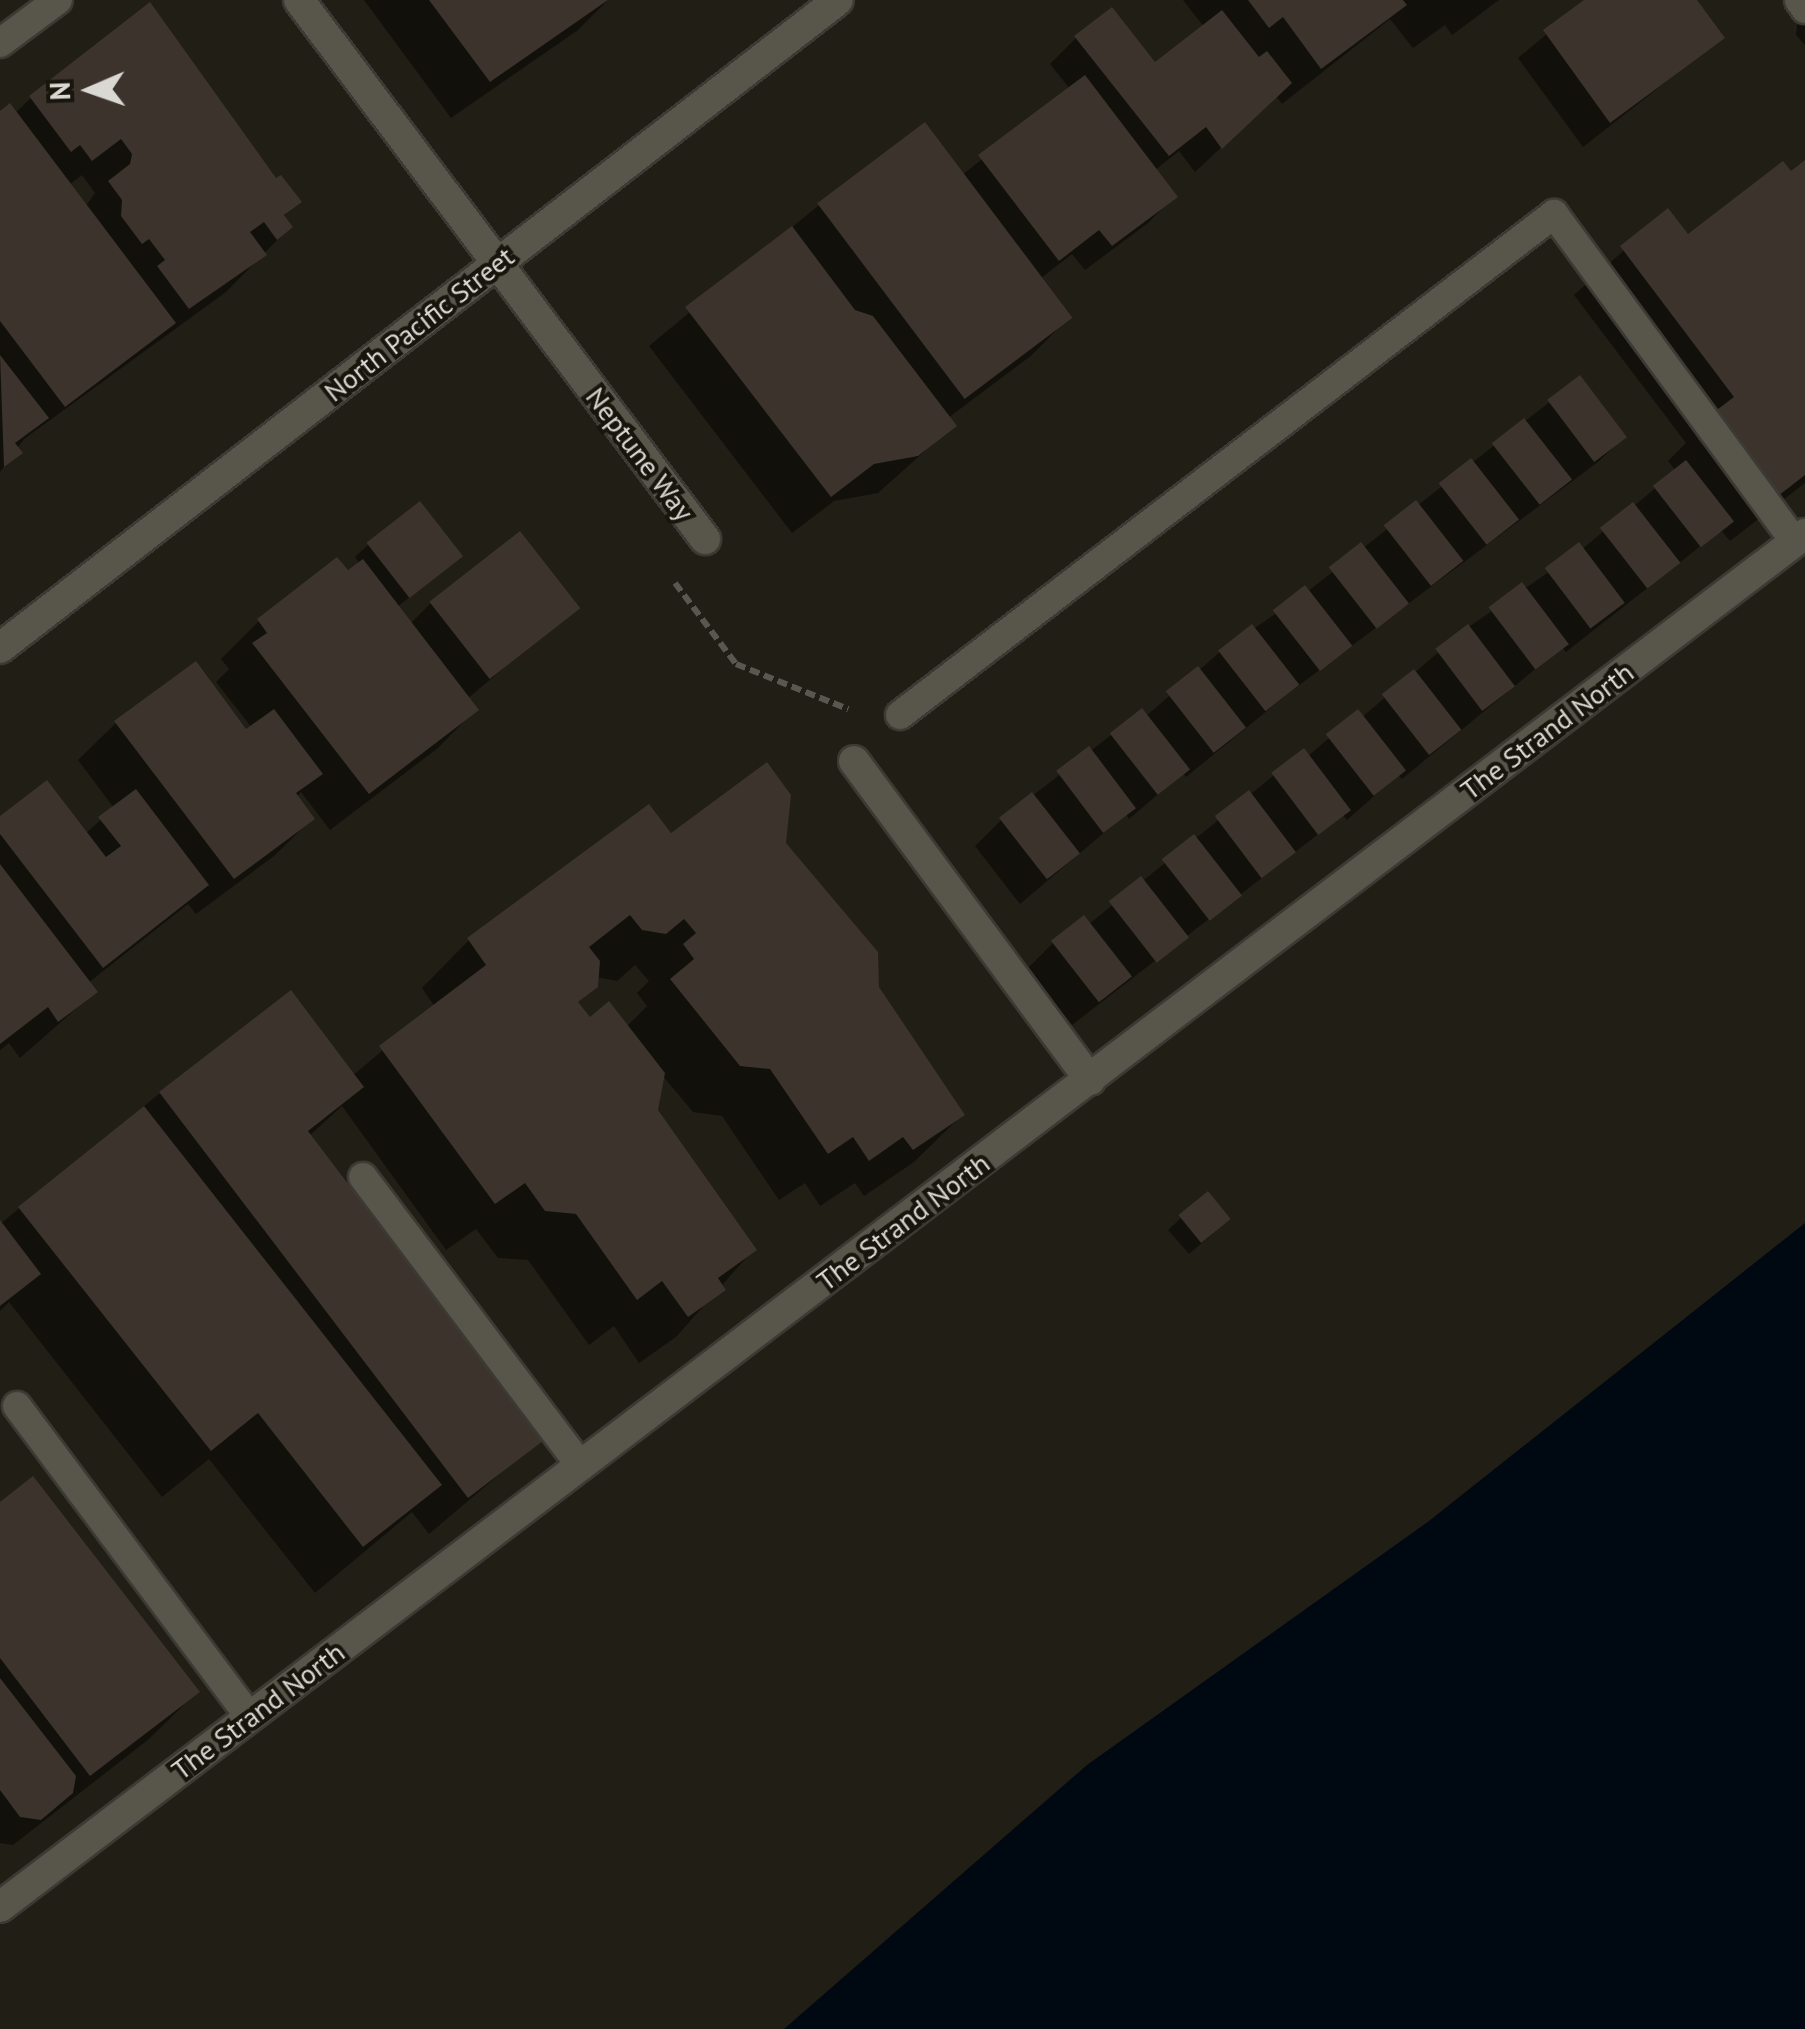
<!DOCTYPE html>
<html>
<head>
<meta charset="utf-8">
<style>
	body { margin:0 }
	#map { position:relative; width:1805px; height:2029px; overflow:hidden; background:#201e15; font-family:"PT Sans",sans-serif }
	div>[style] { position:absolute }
	.water>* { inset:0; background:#000912 }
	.shadow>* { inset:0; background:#0007 }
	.building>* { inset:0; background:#3c332c; transform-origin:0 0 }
	.path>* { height:6px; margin-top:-3px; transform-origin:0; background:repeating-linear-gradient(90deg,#595850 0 10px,transparent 0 15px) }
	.roads { filter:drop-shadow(2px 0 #3c3a34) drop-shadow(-2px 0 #3c3a34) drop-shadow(0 2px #3c3a34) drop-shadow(0 -2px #3c3a34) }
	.service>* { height:28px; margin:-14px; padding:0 14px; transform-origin:14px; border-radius:14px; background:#58564b }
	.minor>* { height:30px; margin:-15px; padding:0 15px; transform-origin:15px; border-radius:15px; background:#58564b }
	.secondary>* { height:30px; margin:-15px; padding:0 15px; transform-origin:15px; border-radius:15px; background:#58564b }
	span { translate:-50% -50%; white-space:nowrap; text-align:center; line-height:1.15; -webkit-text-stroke:8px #17150c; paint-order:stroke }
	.street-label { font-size:28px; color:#d9d8d2 }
	.north { position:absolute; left:40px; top:40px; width:100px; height:100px; -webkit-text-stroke:8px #17150c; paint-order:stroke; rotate:268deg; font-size:28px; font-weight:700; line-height:40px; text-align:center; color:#d9d8d2 }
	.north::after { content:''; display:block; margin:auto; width:35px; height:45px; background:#d9d8d2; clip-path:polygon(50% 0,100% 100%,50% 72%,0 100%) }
</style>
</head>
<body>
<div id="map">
	<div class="water">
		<div style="clip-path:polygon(1805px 1223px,1805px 2029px,784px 2029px,1087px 1765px,1429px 1521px)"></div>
	</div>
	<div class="shadow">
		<div style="clip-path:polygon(364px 0,608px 0,578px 30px,451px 118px)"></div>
		<div style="clip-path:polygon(1183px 0,1499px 0,1452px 35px,1445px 25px,1413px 48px,1390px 19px,1282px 104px,1276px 96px,1195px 172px,1179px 151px,1154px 171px,1174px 197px,1148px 223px,1085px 270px,1072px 254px,1040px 279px,1069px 317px,1032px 355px,948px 418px,953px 426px,878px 493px,834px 501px,792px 533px,649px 346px,819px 205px,962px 175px,1070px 89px,1050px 64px,1076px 38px,1154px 66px,1204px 27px)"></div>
		<div style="clip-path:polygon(1588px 0,1694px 0,1722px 38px,1583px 147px,1518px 58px)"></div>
		<div style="clip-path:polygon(1800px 0,1805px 0,1805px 45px,1796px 35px)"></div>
		<div style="clip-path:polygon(evenodd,31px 98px,275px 181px,298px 202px,283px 217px,290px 227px,226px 292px,24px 439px,0 472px,0 114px,15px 113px,31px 98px,82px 175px,95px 193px,85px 207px,69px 185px,82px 175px)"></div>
		<div style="clip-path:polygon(1805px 163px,1805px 483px,1730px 541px,1721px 530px,1566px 652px,1562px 647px,1402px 779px,1398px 775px,1347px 820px,1343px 815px,1072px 1025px,1027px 969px,1053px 943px,1089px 924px,1303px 752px,1307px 757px,1358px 713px,1361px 718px,1467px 628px,1581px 550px,1676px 471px,1668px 461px,1686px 443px,1574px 295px,1668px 211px,1688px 237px)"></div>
		<div style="clip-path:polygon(1579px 379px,1624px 437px,1598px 462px,1290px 692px,1186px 777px,1183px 773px,1129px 819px,1126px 814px,1020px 904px,975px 846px,1001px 820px,1141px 712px,1145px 717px,1220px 652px,1307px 592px)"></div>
		<div style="clip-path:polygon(368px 545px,447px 568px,397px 607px,410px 624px,431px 603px,576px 608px,467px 699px,475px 710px,438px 748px,330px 830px,301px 792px,296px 797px,312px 819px,274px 856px,196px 914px,188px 904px,88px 983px,95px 992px,20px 1058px,9px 1043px,0 1050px,0 819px,85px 834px,114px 808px,78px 760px,116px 723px,195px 664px,246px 732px,252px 728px,216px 682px,229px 669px,221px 659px,259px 621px,360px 564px,355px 557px)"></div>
		<div style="clip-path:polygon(evenodd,670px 836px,783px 844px,962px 1115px,914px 1162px,864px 1196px,855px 1183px,820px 1206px,805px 1183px,779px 1200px,722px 1116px,693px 1112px,662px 1075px,655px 1110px,754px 1249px,676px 1337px,639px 1363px,614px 1326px,589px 1345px,528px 1260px,498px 1258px,476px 1229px,446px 1250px,342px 1106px,309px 1136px,540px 1440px,429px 1534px,412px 1512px,315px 1593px,209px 1459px,162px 1497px,9px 1302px,0 1311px,0 1224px,160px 1093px,352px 1076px,435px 1007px,422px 988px,469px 940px,670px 836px,635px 965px,649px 981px,637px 993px,647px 1006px,626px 1027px,589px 1021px,576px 1005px,596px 977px,617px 981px,635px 965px)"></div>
		<div style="clip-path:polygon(1181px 1218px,1216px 1231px,1189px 1254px,1168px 1230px)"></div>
		<div style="clip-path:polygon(0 1505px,197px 1692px,149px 1739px,13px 1845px,0 1843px)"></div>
	</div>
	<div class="building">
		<div style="clip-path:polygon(429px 0,608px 0,490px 82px)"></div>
		<div style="clip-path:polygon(1248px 0,1403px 0,1407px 5px,1321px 69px,1283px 17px,1269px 28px)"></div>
		<div style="clip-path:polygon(1584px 0,1697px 0,1725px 38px,1610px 123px,1543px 30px)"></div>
		<div style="clip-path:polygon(150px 2px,276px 178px,281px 175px,302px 202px,284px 215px,293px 227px,277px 240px,264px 222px,250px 232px,267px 255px,189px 309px,157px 266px,165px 260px,149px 239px,142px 244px,121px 216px,122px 200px,108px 181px,130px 164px,132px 154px,121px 139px,92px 161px,80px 145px,71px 152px,29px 96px)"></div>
		<div style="clip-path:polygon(1112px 7px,1155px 62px,1222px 10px,1259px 57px,1267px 51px,1292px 83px,1222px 149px,1206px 127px,1169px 156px,1074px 36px)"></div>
		<div style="clip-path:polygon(1085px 75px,1178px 197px,1112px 246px,1099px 230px,1059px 261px,978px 155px)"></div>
		<div style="clip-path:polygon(10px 103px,176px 323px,65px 407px,0 321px,0 111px)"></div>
		<div style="left:925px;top:122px;width:245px;height:135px;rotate:53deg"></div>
		<div style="clip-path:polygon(1805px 160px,1805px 475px,1778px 496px,1714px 412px,1734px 397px,1620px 246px,1668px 208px,1688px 234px,1783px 161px,1791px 171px)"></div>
		<div style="clip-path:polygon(792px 226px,855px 310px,873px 316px,957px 426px,918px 456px,874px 464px,831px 497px,685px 307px)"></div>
		<div style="clip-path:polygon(0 355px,49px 418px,15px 443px,23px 453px,4px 467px)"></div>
		<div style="left:1580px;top:375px;width:78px;height:41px;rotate:53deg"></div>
		<div style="left:1524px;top:418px;width:78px;height:41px;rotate:52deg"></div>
		<div style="left:1471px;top:458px;width:78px;height:41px;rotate:52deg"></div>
		<div style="left:1686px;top:460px;width:78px;height:42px;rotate:52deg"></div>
		<div style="left:1416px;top:500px;width:77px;height:41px;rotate:52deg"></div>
		<div style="left:420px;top:501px;width:70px;height:68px;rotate:52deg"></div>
		<div style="left:1633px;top:502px;width:77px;height:42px;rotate:52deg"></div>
		<div style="left:520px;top:531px;width:98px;height:115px;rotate:52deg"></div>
		<div style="left:1361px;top:542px;width:78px;height:41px;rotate:52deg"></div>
		<div style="left:1579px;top:542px;width:76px;height:43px;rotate:53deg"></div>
		<div style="clip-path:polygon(337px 557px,348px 570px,363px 559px,479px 710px,369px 794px,252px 643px,267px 633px,257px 619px)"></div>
		<div style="left:1522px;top:582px;width:78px;height:42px;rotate:53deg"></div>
		<div style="left:1305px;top:585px;width:77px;height:41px;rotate:52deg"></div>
		<div style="left:1252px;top:624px;width:77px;height:43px;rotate:52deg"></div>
		<div style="left:1468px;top:624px;width:78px;height:41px;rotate:53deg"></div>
		<div style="clip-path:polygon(196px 661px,246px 729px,274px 709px,323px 774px,296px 793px,315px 819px,234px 879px,114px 721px)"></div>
		<div style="left:1198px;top:666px;width:78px;height:41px;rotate:52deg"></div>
		<div style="left:1414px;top:669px;width:77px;height:41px;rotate:52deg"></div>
		<div style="left:1142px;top:708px;width:78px;height:41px;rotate:52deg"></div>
		<div style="left:1358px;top:709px;width:78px;height:41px;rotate:52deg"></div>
		<div style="left:1089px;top:746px;width:78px;height:41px;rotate:53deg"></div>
		<div style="left:1304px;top:748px;width:78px;height:41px;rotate:53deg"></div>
		<div style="clip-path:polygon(767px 762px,791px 795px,786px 843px,878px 952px,879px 987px,965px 1115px,913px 1150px,903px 1137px,869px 1161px,853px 1137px,828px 1154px,770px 1069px,740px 1066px,670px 979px,694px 959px,683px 944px,696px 933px,684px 919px,666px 934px,642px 930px,630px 915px,589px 947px,600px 961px,598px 987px,578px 1002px,590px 1017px,609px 1001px,665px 1073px,658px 1110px,757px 1250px,718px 1278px,726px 1290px,688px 1317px,662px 1281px,637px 1300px,576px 1214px,545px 1211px,525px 1183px,495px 1204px,379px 1046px,486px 965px,467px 938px,649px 804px,671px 833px)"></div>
		<div style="clip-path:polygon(47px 780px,106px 857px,121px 846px,98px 817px,136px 789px,209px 885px,103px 968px,0 834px,0 816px)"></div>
		<div style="left:1249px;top:790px;width:78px;height:43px;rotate:53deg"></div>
		<div style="left:1032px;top:792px;width:78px;height:42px;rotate:52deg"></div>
		<div style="left:1194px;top:834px;width:78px;height:41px;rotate:52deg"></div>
		<div style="clip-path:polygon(0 864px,98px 992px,58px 1022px,48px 1007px,0 1044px)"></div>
		<div style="left:1141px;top:876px;width:78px;height:41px;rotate:52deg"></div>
		<div style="left:1084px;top:915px;width:78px;height:42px;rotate:52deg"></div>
		<div style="clip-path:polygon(291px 990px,364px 1087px,308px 1131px,543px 1441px,468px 1498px,159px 1092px)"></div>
		<div style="clip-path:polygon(144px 1106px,442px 1485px,363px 1547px,258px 1413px,211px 1451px,18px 1207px)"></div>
		<div style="left:1208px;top:1191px;width:36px;height:38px;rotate:51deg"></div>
		<div style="clip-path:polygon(0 1220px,41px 1274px,0 1306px)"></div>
		<div style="clip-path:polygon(33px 1476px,200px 1692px,90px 1776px,0 1658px,0 1502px)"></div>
		<div style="clip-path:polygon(0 1678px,76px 1776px,73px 1793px,41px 1820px,20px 1817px,0 1790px)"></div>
	</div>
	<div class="path">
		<div style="left:675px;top:583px;width:101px;rotate:53deg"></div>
		<div style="left:736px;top:664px;width:121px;rotate:21.9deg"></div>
	</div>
	<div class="roads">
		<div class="service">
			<div style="left:1799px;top:0;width:11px;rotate:56deg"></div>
			<div style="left:0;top:43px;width:72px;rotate:-36.6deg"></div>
			<div style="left:900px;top:715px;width:824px;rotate:-37.45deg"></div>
			<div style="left:1554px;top:214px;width:407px;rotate:53.7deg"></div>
			<div style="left:363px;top:1177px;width:362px;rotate:53deg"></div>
			<div style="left:17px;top:1406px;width:389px;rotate:53.2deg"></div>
		</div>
		<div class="minor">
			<div style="left:299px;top:0;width:675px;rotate:53.01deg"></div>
			<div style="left:854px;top:761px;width:397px;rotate:53.5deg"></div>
			<div style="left:0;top:1907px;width:2268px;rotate:-37.26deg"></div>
		</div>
		<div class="secondary">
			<div style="left:0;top:648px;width:1059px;rotate:-37.71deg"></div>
		</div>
	</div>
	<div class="street-label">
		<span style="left:419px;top:324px;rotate:-38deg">North Pacific Street</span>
		<span style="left:640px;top:454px;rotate:53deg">Neptune Way</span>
		<span style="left:1547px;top:731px;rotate:-37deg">The Strand North</span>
		<span style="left:903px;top:1222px;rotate:-37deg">The Strand North</span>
		<span style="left:258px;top:1711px;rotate:-37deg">The Strand North</span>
	</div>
	<div class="north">N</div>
</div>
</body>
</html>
